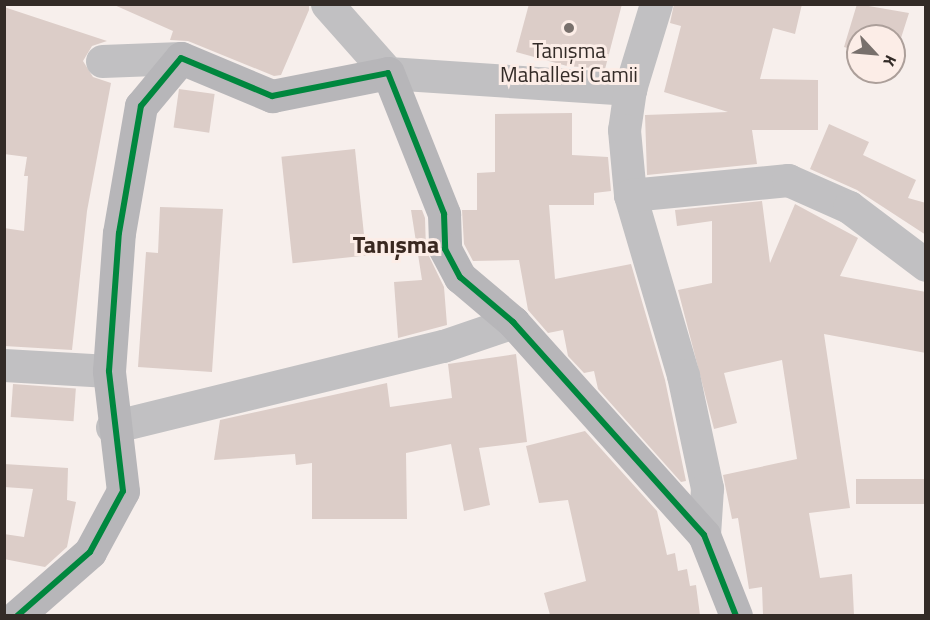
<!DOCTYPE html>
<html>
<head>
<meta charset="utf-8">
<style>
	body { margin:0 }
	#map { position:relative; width:930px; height:620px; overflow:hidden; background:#f7efec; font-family:"Titillium Web",sans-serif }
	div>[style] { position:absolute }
	.building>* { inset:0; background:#dccdc8; transform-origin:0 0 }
	.street>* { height:33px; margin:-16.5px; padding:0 16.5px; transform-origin:16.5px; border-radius:16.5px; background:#c1c0c2 }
	.secondary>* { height:33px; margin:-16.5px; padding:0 16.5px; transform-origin:16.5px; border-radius:16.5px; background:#b7b6b9 }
	.cycleway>* { height:6px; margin:-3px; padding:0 3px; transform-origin:3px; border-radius:3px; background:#00873e }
	.dots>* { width:16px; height:16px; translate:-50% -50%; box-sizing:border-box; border:3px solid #fcede7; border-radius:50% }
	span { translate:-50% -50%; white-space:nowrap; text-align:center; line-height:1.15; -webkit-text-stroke:6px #fcede7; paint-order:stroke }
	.poi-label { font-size:21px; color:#332b27 }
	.quarter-label { font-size:24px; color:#392820; font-weight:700 }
	.frame { position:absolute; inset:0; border:6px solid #332b27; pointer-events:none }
	.north { position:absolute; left:846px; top:24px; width:60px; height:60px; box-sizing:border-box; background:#fcede7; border:2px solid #ac9f9a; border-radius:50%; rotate:116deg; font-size:16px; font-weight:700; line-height:24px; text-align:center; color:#332b27 }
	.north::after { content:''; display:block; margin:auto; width:21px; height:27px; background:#78706c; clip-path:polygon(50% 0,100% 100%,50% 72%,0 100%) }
</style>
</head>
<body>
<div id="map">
	<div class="building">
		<div style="clip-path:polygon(112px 4px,309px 4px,309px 10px,281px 75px,274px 76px,188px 41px,170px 40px,173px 31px)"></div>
		<div style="clip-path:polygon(529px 4px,622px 4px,605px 69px,567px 66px,516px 52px)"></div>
		<div style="clip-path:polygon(674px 4px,802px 4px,795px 34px,773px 28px,760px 79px,818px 80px,818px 130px,752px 130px,757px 164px,647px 175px,645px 115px,728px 112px,664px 92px,681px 26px,670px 23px)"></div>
		<div style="clip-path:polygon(857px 4px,909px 13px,894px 60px,894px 36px,858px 36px,858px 51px,844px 47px)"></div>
		<div style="clip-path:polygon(4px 7px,107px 41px,92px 46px,83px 61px,93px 77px,111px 83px,87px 211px,72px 350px,4px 346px,4px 228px,24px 231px,28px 176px,24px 176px,27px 157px,4px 154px)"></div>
		<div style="left:179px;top:89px;width:36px;height:39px;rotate:8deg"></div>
		<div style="clip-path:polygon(572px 113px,572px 155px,608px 157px,611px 191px,594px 193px,594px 205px,549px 205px,555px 279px,631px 264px,665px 380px,686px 481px,681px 482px,598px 389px,594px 371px,584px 373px,568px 356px,563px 330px,548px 333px,528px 310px,519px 260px,473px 261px,464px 244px,462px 210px,477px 210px,477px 173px,495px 172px,495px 114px)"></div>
		<div style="clip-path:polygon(829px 124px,869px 142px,863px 155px,916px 180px,908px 198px,926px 203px,926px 235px,857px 190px,810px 169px)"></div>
		<div style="left:355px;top:149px;width:107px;height:74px;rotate:84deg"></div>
		<div style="clip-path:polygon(762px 201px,770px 263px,795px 204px,858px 238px,840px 276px,926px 292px,926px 353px,824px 334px,850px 508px,809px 513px,820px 578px,852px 574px,854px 615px,763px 615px,762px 587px,749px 589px,738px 518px,732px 519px,723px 475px,797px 459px,782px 360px,724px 373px,737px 423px,714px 429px,678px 290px,712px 283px,712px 221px,677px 226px,675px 210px)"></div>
		<div style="clip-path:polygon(160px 207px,223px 209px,212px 372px,138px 367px,146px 252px,158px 253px)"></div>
		<div style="clip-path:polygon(411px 210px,422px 210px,425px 218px,426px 250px,444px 287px,447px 325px,398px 338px,394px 282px,422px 280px)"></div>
		<div style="clip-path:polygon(516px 354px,527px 442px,479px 448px,490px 505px,464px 511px,451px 444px,406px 453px,407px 519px,312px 519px,312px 463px,296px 465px,295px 454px,214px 460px,220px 420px,387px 383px,390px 407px,452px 398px,448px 364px)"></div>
		<div style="left:13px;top:384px;width:63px;height:33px;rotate:4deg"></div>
		<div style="clip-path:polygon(585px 431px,657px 511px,667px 555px,675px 553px,678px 571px,687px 569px,690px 586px,696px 585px,700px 615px,550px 615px,544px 593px,586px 581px,568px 500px,539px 503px,526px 446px)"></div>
		<div style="clip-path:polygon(4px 464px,68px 468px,67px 500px,76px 502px,67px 547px,45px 567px,4px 559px,4px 534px,24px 537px,33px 489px,4px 487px)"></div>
		<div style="left:926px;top:479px;width:25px;height:70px;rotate:90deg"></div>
	</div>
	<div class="street">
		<div style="left:327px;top:4px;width:92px;rotate:48.5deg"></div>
		<div style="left:388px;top:73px;width:243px;rotate:3.8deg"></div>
		<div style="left:656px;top:4px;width:89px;rotate:107deg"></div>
		<div style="left:630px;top:89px;width:41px;rotate:98.3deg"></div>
		<div style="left:624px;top:130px;width:65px;rotate:84.7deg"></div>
		<div style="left:630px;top:195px;width:188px;rotate:73.6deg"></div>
		<div style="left:683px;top:375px;width:116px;rotate:78deg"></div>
		<div style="left:707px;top:488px;width:47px;rotate:93.7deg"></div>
		<div style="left:102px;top:61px;width:79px;rotate:-2.2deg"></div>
		<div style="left:630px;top:195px;width:159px;rotate:-5.4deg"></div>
		<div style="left:788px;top:180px;width:67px;rotate:23.9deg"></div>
		<div style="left:849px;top:207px;width:96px;rotate:37deg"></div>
		<div style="left:4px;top:365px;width:105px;rotate:3.3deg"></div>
		<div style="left:112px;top:427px;width:341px;rotate:-13.8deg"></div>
		<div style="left:443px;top:346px;width:74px;rotate:-18.9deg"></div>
	</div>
	<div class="secondary">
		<div style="left:17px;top:616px;width:97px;rotate:-41.2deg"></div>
		<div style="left:90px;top:552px;width:69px;rotate:-61.6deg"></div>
		<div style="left:123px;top:491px;width:121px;rotate:-96.7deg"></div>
		<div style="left:109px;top:371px;width:138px;rotate:-85.9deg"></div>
		<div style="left:119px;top:233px;width:129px;rotate:-80.2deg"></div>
		<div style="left:141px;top:106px;width:62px;rotate:-50.2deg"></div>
		<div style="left:181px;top:58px;width:99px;rotate:22.7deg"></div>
		<div style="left:272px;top:96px;width:118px;rotate:-11.2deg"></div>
		<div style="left:388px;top:73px;width:152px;rotate:68.3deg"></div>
		<div style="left:444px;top:214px;width:35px;rotate:88deg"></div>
		<div style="left:445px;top:249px;width:32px;rotate:62deg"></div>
		<div style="left:460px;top:277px;width:70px;rotate:40.3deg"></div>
		<div style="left:513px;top:322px;width:286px;rotate:48.1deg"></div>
		<div style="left:704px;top:535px;width:87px;rotate:68.4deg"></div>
	</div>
	<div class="cycleway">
		<div style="left:17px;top:616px;width:97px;rotate:-41.2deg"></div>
		<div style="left:90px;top:552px;width:69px;rotate:-61.6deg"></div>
		<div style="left:123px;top:491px;width:121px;rotate:-96.7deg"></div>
		<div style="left:109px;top:371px;width:138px;rotate:-85.9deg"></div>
		<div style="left:119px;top:233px;width:129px;rotate:-80.2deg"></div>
		<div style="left:141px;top:106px;width:62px;rotate:-50.2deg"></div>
		<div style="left:181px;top:58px;width:99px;rotate:22.7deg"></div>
		<div style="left:272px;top:96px;width:118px;rotate:-11.2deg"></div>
		<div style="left:388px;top:73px;width:152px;rotate:68.3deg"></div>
		<div style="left:444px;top:214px;width:35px;rotate:88deg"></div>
		<div style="left:445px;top:249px;width:32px;rotate:62deg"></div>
		<div style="left:460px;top:277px;width:70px;rotate:40.3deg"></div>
		<div style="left:513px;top:322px;width:286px;rotate:48.1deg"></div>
		<div style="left:704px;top:535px;width:87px;rotate:68.4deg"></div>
	</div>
	<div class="dots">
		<div style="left:569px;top:28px;background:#78706c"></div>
	</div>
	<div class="poi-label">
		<span style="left:569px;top:62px">Tanışma<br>Mahallesi Camii</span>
	</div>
	<div class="quarter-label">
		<span style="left:396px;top:245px">Tanışma</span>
	</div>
	<div class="frame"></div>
	<div class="north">K</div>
</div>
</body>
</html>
